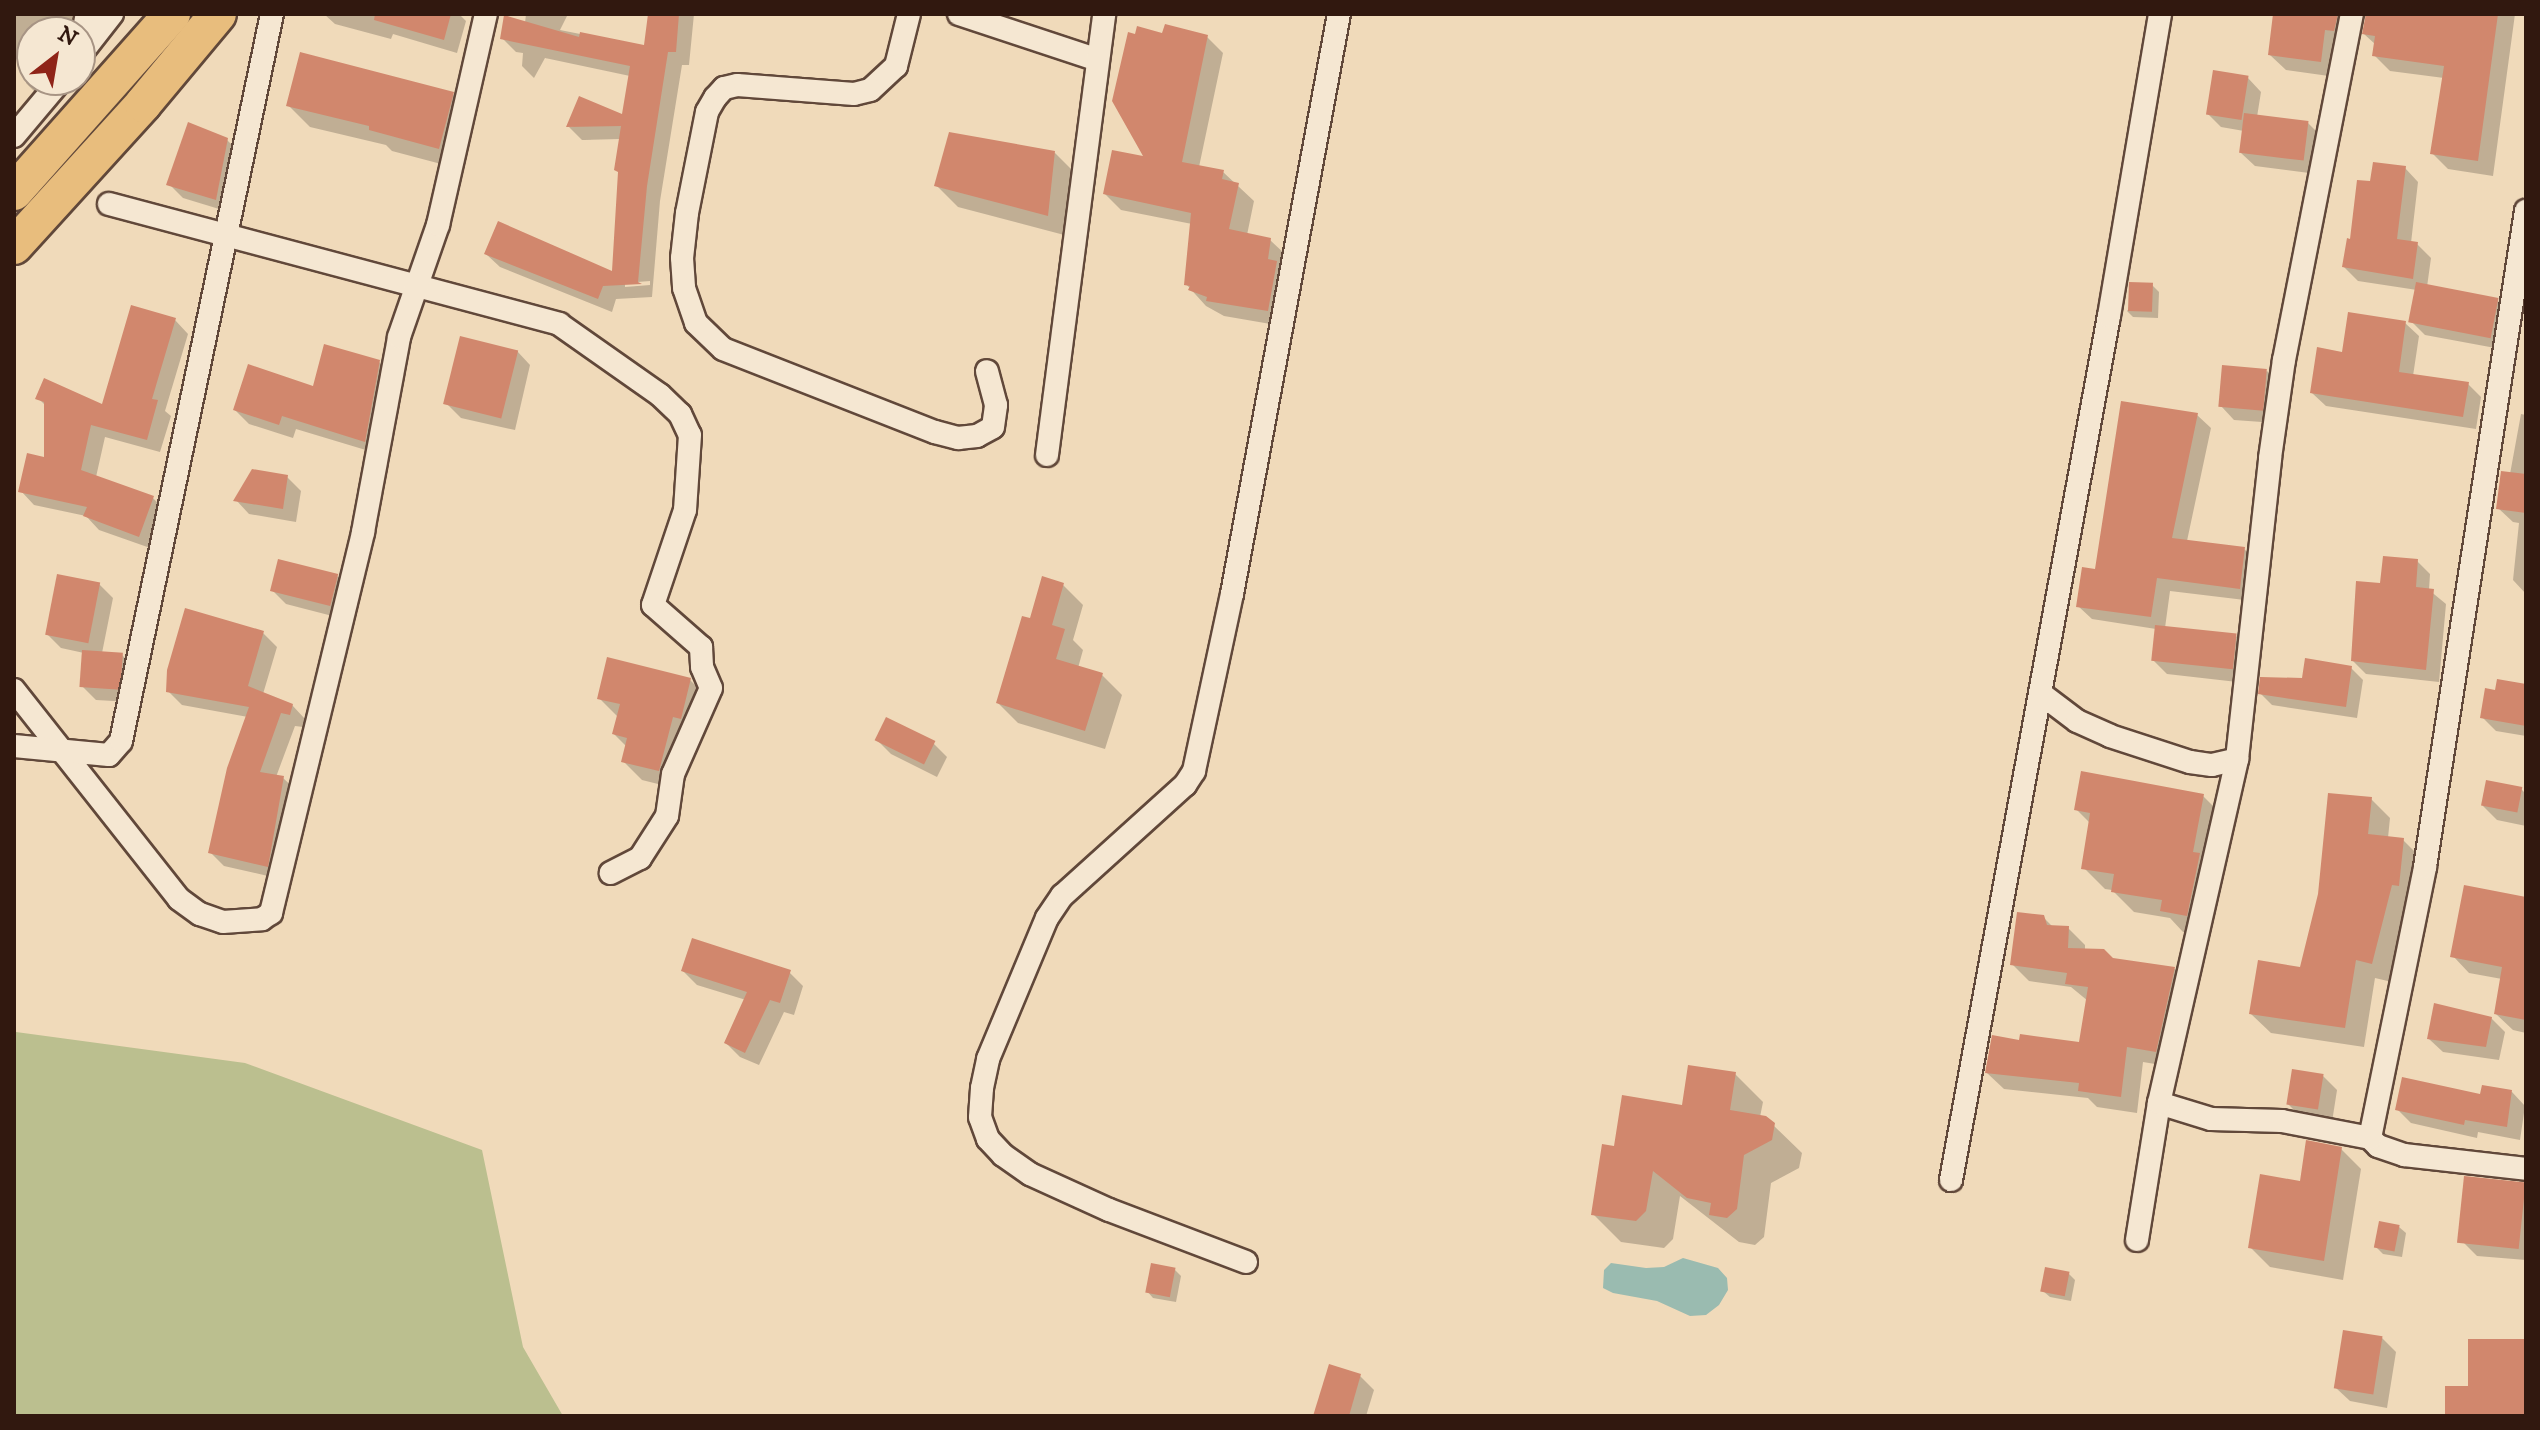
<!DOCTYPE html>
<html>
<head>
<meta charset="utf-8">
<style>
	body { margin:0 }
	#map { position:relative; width:2540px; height:1430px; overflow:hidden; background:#f0daba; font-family:"IM FELL DW Pica",serif }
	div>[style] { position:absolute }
	.green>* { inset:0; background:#bbbf8f }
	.water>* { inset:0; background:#9abbb0 }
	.shadow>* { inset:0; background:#0003 }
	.building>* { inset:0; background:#d1876d; transform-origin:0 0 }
	.roads { filter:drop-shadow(2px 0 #61483a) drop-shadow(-2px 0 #61483a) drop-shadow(0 2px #61483a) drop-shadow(0 -2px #61483a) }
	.minor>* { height:22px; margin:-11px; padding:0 11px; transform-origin:11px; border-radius:11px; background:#f5e7d2 }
	.trunk>* { height:36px; margin:-18px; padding:0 18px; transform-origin:18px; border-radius:18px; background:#e8bd7d }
	span { translate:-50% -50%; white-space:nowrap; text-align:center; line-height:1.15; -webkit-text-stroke:7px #f5e7d2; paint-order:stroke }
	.frame { position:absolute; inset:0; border:16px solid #31180f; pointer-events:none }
	.north { position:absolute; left:16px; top:16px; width:80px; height:80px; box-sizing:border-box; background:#f5e7d2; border:2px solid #a79484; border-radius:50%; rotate:31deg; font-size:22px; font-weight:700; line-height:32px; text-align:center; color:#31180f }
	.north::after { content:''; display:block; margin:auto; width:28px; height:36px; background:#8f2418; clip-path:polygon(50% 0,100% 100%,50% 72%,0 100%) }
</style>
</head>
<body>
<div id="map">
	<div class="green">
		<div style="clip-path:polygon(16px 1032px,245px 1063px,482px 1150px,523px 1347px,563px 1416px,14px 1416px)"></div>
	</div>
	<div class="water">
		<div style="clip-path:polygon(1683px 1258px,1718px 1268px,1727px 1278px,1728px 1290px,1719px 1305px,1706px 1315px,1690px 1316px,1657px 1301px,1613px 1293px,1603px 1288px,1604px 1270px,1611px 1263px,1646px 1268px,1664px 1267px)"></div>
	</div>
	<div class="shadow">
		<div style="clip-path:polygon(14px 14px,97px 14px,80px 32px,32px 32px,32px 80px,66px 80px,39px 96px,26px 83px,32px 62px,14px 57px)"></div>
		<div style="clip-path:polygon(324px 14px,459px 14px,466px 21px,457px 53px,393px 34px,391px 39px,335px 24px)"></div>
		<div style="clip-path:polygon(evenodd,526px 14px,568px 14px,560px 30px,646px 47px,650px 14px,694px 14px,689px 65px,682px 65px,660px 201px,652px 297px,616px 299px,612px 312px,500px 267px,486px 254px,614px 274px,620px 139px,582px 140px,569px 127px,624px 116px,630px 76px,545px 58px,534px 78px,522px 66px,523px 53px,516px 52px,502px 38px,525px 23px,526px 14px,650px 281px,650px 285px,625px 287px,625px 283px,650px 281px)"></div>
		<div style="clip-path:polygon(2276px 14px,2515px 14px,2493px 176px,2448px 169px,2432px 153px,2444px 78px,2390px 71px,2374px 55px,2376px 45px,2364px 34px,2366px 17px,2356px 21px,2336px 77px,2286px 70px,2270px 55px)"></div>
		<div style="clip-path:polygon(1163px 35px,1207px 37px,1223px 53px,1199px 167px,1223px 172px,1254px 201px,1247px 235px,1270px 240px,1287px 256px,1283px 326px,1224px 316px,1206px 306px,1186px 284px,1192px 224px,1121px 210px,1105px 194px,1147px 159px)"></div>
		<div style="clip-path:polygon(2248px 78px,2261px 92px,2257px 117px,2308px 123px,2322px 137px,2317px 174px,2255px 166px,2241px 153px,2244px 131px,2221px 127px,2208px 114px)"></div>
		<div style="clip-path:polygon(453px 94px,474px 115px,460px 169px,392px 151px,386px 145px,310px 127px,289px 106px)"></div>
		<div style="clip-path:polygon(227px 140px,241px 154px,229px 212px,183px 198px,169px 184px)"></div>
		<div style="clip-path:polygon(1055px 153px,1076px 174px,1068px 236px,958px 207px,937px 186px)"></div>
		<div style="clip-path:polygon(2405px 168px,2418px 182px,2411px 243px,2417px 244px,2431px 258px,2427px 287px,2497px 300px,2511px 314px,2506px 350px,2425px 335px,2411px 321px,2417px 290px,2358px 281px,2344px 267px,2372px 184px)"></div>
		<div style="clip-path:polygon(2152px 285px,2159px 292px,2158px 318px,2133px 317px,2127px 311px)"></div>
		<div style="clip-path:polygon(175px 320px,188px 334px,165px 411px,171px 416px,160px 452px,105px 437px,96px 477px,153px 498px,166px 512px,153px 549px,99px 530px,86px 516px,34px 505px,21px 491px,45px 459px,46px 406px,38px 398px,103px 406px)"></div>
		<div style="clip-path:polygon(2405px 323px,2419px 336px,2413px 376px,2468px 384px,2481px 397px,2476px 429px,2326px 406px,2312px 393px,2344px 354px)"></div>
		<div style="clip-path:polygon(517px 351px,530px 365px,515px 430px,461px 418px,447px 404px)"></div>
		<div style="clip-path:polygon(379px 362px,393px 376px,379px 454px,296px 429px,293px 438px,249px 424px,235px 410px,314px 388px)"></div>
		<div style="clip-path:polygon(2267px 371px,2280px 385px,2276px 423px,2234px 420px,2221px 406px)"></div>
		<div style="clip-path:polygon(2521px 414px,2526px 415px,2526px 594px,2513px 580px,2519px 523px,2513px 522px,2498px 508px,2510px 474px)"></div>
		<div style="clip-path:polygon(2197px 415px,2211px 428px,2187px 541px,2244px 549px,2258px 562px,2253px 601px,2170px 591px,2165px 628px,2236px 636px,2249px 650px,2246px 683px,2167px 674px,2153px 660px,2156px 629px,2092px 619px,2078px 606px)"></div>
		<div style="clip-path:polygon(287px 477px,301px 491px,296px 522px,249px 514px,236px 500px)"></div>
		<div style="clip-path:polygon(2417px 561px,2430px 574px,2429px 590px,2446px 604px,2439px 682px,2366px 674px,2353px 661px,2382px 585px)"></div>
		<div style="clip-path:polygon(337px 576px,351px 590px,344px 619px,286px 604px,272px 590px)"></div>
		<div style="clip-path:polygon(99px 584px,113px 598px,102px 653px,122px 655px,136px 669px,131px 702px,96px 700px,82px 686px,84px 653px,61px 648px,47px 634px)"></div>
		<div style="clip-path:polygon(1063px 585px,1083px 605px,1073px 640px,1083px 650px,1078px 668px,1102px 675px,1122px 695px,1105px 749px,1018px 723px,998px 703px)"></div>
		<div style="clip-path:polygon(263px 633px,277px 647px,263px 694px,292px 705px,305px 719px,303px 727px,295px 726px,276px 777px,283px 778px,297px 791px,281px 879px,224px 866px,210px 852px,248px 717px,182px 705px,168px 691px)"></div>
		<div style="clip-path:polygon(2351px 668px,2363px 680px,2357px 718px,2272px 705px,2260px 693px)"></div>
		<div style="clip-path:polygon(690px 680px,709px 699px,678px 789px,642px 780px,623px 761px,627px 747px,614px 734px,618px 717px,599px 698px)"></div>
		<div style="clip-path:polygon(2526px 686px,2526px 736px,2496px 731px,2482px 717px,2497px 693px)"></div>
		<div style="clip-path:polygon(877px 740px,933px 743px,947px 757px,937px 777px,891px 754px)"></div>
		<div style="clip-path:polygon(2521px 789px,2526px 794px,2526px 826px,2497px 820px,2483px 806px)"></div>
		<div style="clip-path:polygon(2203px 796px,2224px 817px,2208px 936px,2183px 932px,2170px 918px,2134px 912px,2112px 890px,2105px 889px,2084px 868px,2091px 824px,2076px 809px)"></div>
		<div style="clip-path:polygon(2371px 799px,2390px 818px,2388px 838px,2403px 840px,2422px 859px,2392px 982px,2375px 978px,2364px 1047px,2271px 1033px,2251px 1014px,2301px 969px)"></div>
		<div style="clip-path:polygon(2526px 899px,2526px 1033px,2513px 1030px,2496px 1014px,2502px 979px,2469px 973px,2453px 956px)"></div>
		<div style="clip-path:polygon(2043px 917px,2053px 927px,2068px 928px,2085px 945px,2085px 950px,2112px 960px,2175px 969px,2191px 986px,2173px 1067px,2143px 1062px,2137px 1113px,2097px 1107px,2088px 1098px,2004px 1089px,1987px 1073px,2021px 1043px,2081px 1044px,2088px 1001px,2071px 987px,2029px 981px,2012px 964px)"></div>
		<div style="clip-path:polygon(683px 971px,789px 972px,803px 986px,794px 1015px,784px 1012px,759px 1065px,740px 1057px,726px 1043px,746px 1000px,697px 985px)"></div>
		<div style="clip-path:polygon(2491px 1018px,2505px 1032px,2499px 1060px,2443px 1052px,2429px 1039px)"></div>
		<div style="clip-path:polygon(1735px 1074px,1763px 1102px,1760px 1117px,1773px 1125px,1802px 1153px,1799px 1168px,1771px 1183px,1764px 1237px,1755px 1245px,1739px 1242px,1680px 1196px,1673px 1239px,1664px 1248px,1621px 1242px,1593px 1214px,1616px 1148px)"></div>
		<div style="clip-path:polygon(2323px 1076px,2337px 1090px,2332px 1122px,2302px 1118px,2288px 1104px)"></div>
		<div style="clip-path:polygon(2512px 1092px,2525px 1106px,2520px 1140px,2478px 1132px,2477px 1138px,2411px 1123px,2397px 1109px)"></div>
		<div style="clip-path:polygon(2341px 1149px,2361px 1169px,2343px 1280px,2270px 1267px,2250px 1247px,2302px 1183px)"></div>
		<div style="clip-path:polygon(2526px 1185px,2526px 1260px,2477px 1256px,2463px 1242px)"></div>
		<div style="clip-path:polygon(2399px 1227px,2406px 1233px,2402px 1257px,2383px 1254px,2377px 1248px)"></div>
		<div style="clip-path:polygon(1175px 1270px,1181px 1276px,1176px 1302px,1153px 1298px,1147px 1291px)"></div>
		<div style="clip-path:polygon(2069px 1274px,2075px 1280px,2071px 1301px,2050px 1297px,2043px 1291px)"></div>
		<div style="clip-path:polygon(2382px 1338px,2396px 1352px,2387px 1408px,2350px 1401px,2336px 1388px)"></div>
		<div style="clip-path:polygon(1360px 1376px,1374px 1390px,1366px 1416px,1315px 1416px)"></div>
	</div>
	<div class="building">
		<div style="clip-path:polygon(375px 14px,451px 14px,444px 40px,374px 20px)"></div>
		<div style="clip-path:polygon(648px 14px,679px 14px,676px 52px,668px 52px,647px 186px,638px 282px,642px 284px,603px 286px,598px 299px,484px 254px,498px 221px,612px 271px,618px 172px,614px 170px,621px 126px,566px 127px,579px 96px,622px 114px,630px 66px,500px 39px,504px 15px,579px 37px,580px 32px,644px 45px)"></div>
		<div style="clip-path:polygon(2273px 14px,2338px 14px,2334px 31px,2325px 30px,2321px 62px,2268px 55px)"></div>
		<div style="clip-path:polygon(2366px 14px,2498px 14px,2478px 161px,2430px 154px,2444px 66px,2372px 56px,2375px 36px,2362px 34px)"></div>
		<div style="clip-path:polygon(1165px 24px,1208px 35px,1182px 162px,1224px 170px,1222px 179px,1239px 183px,1229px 229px,1271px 238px,1268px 259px,1277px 261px,1268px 311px,1206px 301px,1207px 297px,1188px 290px,1190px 286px,1184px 285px,1191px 213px,1103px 194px,1112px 150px,1143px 156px,1112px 101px,1128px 32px,1135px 34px,1137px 26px,1162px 33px)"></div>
		<div style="clip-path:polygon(300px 52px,454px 92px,439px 149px,369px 130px,369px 126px,286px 106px)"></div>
		<div style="left:2213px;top:70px;width:36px;height:45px;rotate:9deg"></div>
		<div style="left:2244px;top:113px;width:65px;height:40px;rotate:7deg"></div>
		<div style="clip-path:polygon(188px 122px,228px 138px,216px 200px,166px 185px)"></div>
		<div style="clip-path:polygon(949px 132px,1055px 151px,1048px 216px,934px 186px)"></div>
		<div style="clip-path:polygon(2373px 162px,2406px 166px,2397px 239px,2418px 242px,2413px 279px,2342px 267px,2347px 238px,2350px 239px,2357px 180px,2370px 181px)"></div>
		<div style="left:2129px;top:282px;width:24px;height:29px;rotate:2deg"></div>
		<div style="left:2416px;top:282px;width:84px;height:41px;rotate:11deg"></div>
		<div style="clip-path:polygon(131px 305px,176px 318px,152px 399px,158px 400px,147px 440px,91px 425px,81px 470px,154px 496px,139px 537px,83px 516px,87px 507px,18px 492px,27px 453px,44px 457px,44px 402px,35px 399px,44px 378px,102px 404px)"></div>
		<div style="clip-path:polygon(2348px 312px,2406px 321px,2399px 372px,2469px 382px,2463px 417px,2310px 393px,2317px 347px,2342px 352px)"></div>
		<div style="left:460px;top:336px;width:60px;height:70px;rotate:14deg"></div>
		<div style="clip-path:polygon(324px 344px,380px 360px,365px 442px,282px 416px,279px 425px,233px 410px,248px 364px,313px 386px)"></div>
		<div style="left:2222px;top:365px;width:45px;height:42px;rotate:5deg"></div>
		<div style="clip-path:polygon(2121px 401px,2198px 413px,2172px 538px,2245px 547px,2240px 589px,2157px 578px,2151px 617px,2076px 607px,2082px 567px,2095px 569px)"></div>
		<div style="clip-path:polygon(252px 469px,288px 475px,283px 509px,233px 501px)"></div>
		<div style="clip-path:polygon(2501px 471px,2526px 474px,2526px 513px,2496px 509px)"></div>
		<div style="clip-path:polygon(2383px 556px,2418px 559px,2416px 587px,2434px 589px,2426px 670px,2351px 661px,2356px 581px,2380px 583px)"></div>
		<div style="left:278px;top:559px;width:62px;height:33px;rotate:14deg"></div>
		<div style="left:57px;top:574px;width:44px;height:62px;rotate:11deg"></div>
		<div style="clip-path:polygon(1042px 576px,1064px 583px,1052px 625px,1065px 629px,1056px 659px,1103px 673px,1085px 731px,996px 703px,1022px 616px,1030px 618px)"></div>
		<div style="clip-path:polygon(185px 608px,264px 631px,248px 686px,293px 704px,290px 715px,281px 713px,260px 772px,284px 776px,268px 867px,208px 853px,227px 768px,249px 707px,166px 692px,167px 670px)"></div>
		<div style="left:2155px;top:625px;width:82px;height:36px;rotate:6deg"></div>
		<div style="left:82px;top:650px;width:41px;height:37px;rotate:4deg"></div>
		<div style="clip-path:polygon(607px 657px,691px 678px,681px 719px,673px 717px,659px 771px,621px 762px,627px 738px,612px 734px,620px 704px,597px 699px)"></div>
		<div style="clip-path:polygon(2305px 658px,2352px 666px,2346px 707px,2258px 694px,2260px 677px,2302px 678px)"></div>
		<div style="clip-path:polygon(2497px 679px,2526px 684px,2526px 726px,2480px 718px,2485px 688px,2495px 690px)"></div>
		<div style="left:886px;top:717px;width:55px;height:26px;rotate:26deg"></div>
		<div style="clip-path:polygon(2081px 771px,2204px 794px,2193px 852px,2200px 853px,2187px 916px,2160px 911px,2162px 900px,2111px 892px,2114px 874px,2081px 869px,2090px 813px,2074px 810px)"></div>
		<div style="left:2486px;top:780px;width:37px;height:26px;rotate:11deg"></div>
		<div style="clip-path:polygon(2328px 793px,2372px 797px,2368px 834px,2404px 838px,2399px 886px,2392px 885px,2372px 964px,2356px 960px,2345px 1028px,2249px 1014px,2258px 960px,2300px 967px,2318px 894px)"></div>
		<div style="clip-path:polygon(2464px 885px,2526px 897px,2526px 1020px,2494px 1014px,2502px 967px,2450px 957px)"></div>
		<div style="clip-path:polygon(2017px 912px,2044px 915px,2047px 925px,2069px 926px,2068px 948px,2104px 949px,2113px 958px,2175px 967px,2156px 1052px,2127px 1047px,2121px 1097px,2078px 1091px,2079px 1083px,1985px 1073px,1992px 1035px,2019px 1040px,2020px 1034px,2079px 1042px,2088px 987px,2065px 984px,2067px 973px,2010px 965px)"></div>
		<div style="clip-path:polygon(692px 938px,791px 970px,780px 1003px,770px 1000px,745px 1053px,724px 1043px,747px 992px,681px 971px)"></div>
		<div style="clip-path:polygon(2434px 1003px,2492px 1017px,2486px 1047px,2427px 1039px)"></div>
		<div style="clip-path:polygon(1688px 1065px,1736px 1072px,1730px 1110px,1766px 1116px,1775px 1123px,1772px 1140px,1744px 1155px,1737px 1209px,1727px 1218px,1709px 1215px,1711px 1203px,1687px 1198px,1653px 1171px,1646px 1211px,1636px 1221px,1591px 1215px,1602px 1144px,1614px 1146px,1622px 1095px,1682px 1105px)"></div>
		<div style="left:2292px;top:1069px;width:32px;height:36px;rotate:9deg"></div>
		<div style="clip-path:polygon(2402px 1077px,2480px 1094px,2482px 1085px,2512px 1090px,2507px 1127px,2465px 1120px,2464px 1125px,2395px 1110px)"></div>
		<div style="clip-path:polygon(2306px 1140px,2342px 1147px,2324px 1261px,2248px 1248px,2260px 1174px,2300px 1181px)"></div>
		<div style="left:2464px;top:1176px;width:62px;height:67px;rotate:6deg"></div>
		<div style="left:2379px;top:1221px;width:21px;height:27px;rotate:11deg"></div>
		<div style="left:1151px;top:1263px;width:25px;height:30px;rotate:11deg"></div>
		<div style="left:2045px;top:1267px;width:25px;height:25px;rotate:11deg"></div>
		<div style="left:2343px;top:1330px;width:40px;height:59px;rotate:9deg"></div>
		<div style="clip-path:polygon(2468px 1339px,2526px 1339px,2526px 1416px,2445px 1416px,2445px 1386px,2468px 1386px)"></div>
		<div style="clip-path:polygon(1329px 1364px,1361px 1374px,1349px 1416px,1313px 1416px)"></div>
	</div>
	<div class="roads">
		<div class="minor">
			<div style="left:909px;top:14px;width:54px;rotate:104deg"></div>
			<div style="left:896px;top:66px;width:35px;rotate:137deg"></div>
			<div style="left:870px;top:90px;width:16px;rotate:166deg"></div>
			<div style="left:854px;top:94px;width:117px;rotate:-175.6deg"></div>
			<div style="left:737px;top:85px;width:13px;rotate:167deg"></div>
			<div style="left:724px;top:88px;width:13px;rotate:132deg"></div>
			<div style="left:715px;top:98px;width:16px;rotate:120deg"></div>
			<div style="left:707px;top:112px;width:103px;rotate:101.2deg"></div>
			<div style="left:687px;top:213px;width:45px;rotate:96.3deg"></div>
			<div style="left:682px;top:258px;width:30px;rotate:86deg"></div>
			<div style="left:684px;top:288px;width:37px;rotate:71deg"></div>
			<div style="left:696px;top:323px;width:37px;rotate:44deg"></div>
			<div style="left:723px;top:349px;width:228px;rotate:21.4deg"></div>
			<div style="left:935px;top:432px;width:24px;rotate:15deg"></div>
			<div style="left:958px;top:438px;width:19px;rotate:-6deg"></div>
			<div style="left:977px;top:436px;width:18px;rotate:-29deg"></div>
			<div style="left:993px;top:427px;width:22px;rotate:-82deg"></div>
			<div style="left:996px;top:405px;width:35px;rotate:-105deg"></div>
			<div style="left:959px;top:14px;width:146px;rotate:18.3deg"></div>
			<div style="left:80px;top:52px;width:39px;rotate:-80deg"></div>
			<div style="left:80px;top:55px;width:52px;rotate:-52deg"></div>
			<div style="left:14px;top:136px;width:73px;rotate:-50deg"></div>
			<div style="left:109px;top:204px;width:466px;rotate:14.9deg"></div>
			<div style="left:559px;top:324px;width:123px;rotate:35.1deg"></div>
			<div style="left:660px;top:395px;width:28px;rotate:44deg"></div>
			<div style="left:680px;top:414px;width:23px;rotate:65deg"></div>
			<div style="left:690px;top:435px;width:75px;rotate:93.8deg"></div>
			<div style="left:685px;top:510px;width:100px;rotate:108.6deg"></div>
			<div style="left:653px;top:605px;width:64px;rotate:41.2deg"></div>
			<div style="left:701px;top:647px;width:20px;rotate:87deg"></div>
			<div style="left:702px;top:667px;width:23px;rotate:67deg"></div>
			<div style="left:711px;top:688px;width:94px;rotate:113.8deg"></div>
			<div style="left:673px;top:774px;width:42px;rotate:98.1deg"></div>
			<div style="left:667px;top:816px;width:50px;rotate:122.7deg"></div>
			<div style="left:640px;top:858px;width:33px;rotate:153deg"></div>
			<div style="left:1047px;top:455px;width:445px;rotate:-82.6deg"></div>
			<div style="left:14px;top:690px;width:266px;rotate:51.7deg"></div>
			<div style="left:179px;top:899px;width:26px;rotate:36deg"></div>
			<div style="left:200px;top:914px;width:24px;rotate:19deg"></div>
			<div style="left:223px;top:922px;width:39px;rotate:-4deg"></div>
			<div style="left:262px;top:919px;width:11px;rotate:-34deg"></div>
			<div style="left:271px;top:913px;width:392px;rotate:-76.4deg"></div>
			<div style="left:363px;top:532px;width:198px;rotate:-79.5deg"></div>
			<div style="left:399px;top:337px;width:119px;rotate:-70.8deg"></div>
			<div style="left:438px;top:225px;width:216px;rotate:-77.2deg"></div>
			<div style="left:2040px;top:693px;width:46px;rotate:37.1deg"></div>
			<div style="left:2077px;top:721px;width:36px;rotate:24deg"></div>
			<div style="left:2110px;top:736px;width:84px;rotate:18deg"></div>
			<div style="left:2190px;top:762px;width:22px;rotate:8deg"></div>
			<div style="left:2212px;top:765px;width:26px;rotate:-13deg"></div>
			<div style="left:14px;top:746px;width:95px;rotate:5.4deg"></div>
			<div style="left:109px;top:755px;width:18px;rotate:-49deg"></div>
			<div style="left:121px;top:741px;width:743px;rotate:-78.27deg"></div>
			<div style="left:2159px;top:1103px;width:54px;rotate:17.1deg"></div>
			<div style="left:2211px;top:1119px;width:71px;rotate:1.6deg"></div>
			<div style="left:2282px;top:1121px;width:90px;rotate:10.9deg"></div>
			<div style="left:2370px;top:1138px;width:11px;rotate:45deg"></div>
			<div style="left:2378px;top:1146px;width:28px;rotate:19deg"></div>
			<div style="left:2404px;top:1155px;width:123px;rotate:6.5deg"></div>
			<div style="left:2370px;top:1138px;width:277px;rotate:-78.5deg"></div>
			<div style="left:2425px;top:867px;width:664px;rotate:-81.25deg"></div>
			<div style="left:1951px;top:1180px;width:878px;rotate:-79.64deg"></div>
			<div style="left:2109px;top:316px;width:306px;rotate:-80.4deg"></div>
			<div style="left:2137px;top:1240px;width:139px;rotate:-80.9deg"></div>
			<div style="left:2159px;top:1103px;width:353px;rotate:-77.2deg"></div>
			<div style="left:2237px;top:759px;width:303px;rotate:-83.7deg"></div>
			<div style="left:2270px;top:458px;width:99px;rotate:-81.9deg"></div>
			<div style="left:2284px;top:360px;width:353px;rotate:-78.9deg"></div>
			<div style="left:1246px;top:1262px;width:147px;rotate:-159.2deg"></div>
			<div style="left:1109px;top:1210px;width:87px;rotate:-155.5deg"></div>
			<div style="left:1030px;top:1174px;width:33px;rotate:-145deg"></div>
			<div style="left:1003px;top:1155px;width:22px;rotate:-133deg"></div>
			<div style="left:988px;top:1139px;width:23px;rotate:-110deg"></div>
			<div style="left:980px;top:1117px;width:29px;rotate:-86deg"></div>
			<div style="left:982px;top:1088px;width:30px;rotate:-78deg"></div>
			<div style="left:988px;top:1059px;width:153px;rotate:-67.3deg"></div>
			<div style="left:1047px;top:918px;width:27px;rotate:-56deg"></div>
			<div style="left:1062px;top:896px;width:166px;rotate:-42.1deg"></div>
			<div style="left:1185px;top:785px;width:17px;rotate:-57deg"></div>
			<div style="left:1194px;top:771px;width:181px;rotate:-77.9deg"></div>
			<div style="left:1232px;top:594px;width:590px;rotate:-79.55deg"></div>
		</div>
		<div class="trunk">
			<div style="left:14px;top:192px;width:238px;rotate:-48.4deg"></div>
			<div style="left:14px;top:246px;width:192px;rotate:-47.7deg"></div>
			<div style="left:143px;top:104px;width:117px;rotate:-50.2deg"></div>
		</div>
	</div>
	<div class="frame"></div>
	<div class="north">N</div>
</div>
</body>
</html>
